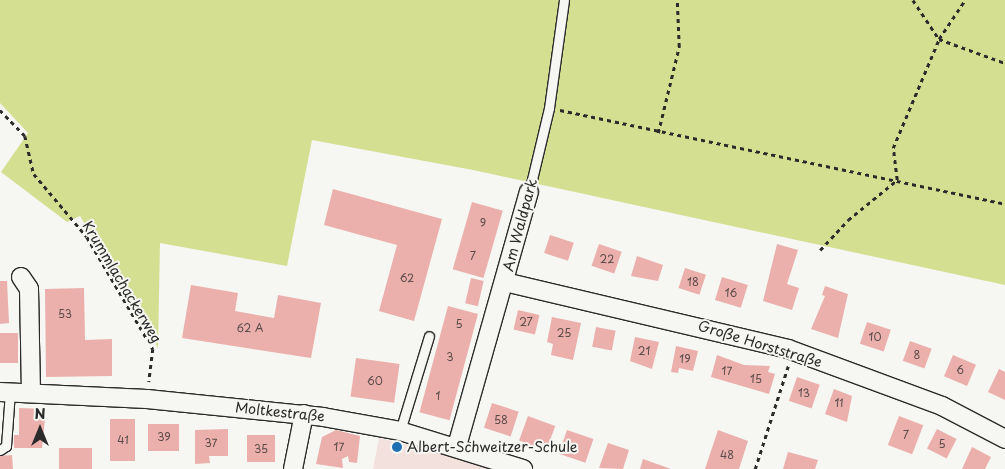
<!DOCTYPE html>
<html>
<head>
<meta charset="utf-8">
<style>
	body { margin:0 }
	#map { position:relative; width:1005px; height:469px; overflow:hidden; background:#f6f6f2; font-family:"Playpen Sans",sans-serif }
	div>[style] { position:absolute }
	.built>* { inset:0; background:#f3e1dd }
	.green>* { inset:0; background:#d4df92 }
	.building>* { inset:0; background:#ebb0ac; transform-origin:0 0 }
	.path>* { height:2.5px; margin-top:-1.25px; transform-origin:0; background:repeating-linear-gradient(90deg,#2b2b2b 0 4px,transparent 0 8px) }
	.roads { filter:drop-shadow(1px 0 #2b2b2b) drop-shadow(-1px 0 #2b2b2b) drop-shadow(0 1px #2b2b2b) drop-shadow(0 -1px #2b2b2b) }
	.lane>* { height:9px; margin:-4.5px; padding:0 4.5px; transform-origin:4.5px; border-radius:4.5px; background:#f6f6f2 }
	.street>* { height:18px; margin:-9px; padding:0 9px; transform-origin:9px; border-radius:9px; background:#f6f6f2 }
	.dots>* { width:14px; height:14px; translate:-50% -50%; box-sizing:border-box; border:2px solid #f6f6f2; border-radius:50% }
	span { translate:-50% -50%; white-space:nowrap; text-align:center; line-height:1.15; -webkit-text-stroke:4px #f6f6f2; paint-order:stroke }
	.number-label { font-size:11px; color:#5b4c4b }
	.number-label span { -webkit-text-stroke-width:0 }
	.street-label { font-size:14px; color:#2b2b2b }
	.poi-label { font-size:14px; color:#2b2b2b }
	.left { translate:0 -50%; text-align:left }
	.north { position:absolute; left:15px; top:404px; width:50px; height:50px; -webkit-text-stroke:4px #f6f6f2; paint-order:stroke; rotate:0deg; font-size:14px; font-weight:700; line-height:20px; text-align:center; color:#2b2b2b }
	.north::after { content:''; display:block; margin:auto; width:18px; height:22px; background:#2b2b2b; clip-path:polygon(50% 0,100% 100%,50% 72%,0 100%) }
</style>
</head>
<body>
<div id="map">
	<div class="built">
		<div style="clip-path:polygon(379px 438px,453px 456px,490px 469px,373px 469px)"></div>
	</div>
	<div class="green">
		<div style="clip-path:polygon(0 0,1005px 0,1005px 285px,473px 170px,312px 140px,287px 266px,160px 243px,158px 348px,80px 216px,67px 222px,1px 172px,28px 133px,0 103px)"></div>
	</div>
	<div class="building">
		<div style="clip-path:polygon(333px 189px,442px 219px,414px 321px,379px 311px,397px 245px,324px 225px)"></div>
		<div style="left:472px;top:202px;width:32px;height:70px;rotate:16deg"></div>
		<div style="left:550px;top:235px;width:25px;height:19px;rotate:18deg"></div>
		<div style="left:599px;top:244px;width:24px;height:23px;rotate:19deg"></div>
		<div style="clip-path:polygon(777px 244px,798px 250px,787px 284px,799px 288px,792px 310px,763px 301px)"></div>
		<div style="clip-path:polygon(637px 256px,663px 265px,658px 281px,631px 276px)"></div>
		<div style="left:685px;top:268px;width:22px;height:21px;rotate:18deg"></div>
		<div style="left:722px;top:277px;width:27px;height:24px;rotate:17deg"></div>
		<div style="left:471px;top:278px;width:13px;height:26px;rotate:13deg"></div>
		<div style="clip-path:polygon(0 281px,7px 281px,9px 323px,0 324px)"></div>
		<div style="clip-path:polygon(191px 285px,238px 293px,235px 311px,274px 318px,278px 295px,321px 303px,311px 358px,182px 338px)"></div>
		<div style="clip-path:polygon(825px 286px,848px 294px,838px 338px,811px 329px,825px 296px,822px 295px)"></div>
		<div style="clip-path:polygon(84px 288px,85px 340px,112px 339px,112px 376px,46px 377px,45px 289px)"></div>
		<div style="left:448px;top:306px;width:31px;height:110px;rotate:15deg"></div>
		<div style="left:518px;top:310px;width:22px;height:20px;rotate:13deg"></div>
		<div style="clip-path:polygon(552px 317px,581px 323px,573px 360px,551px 355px,553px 344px,547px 342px)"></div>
		<div style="left:867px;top:322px;width:25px;height:23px;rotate:18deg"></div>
		<div style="left:596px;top:327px;width:20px;height:20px;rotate:11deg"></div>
		<div style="left:0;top:333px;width:18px;height:30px"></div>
		<div style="clip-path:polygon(635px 337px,659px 342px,652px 369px,630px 361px)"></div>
		<div style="left:910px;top:341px;width:23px;height:21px;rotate:20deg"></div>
		<div style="clip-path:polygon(676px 346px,698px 351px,693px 371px,679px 368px,678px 373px,671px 372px)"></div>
		<div style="clip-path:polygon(717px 355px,744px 365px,770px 366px,768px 372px,775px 374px,769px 394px,711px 377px)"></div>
		<div style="left:953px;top:355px;width:25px;height:23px;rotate:23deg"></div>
		<div style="left:356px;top:358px;width:44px;height:39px;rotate:8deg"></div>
		<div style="clip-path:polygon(999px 369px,1005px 372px,1005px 400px,988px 392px)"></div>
		<div style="left:797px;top:377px;width:24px;height:25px;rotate:19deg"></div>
		<div style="clip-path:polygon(834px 389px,852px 396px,847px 422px,825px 414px)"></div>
		<div style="left:492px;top:403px;width:28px;height:26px;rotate:18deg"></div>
		<div style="clip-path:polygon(19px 408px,46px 409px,42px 448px,14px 448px,14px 435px,19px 435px)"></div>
		<div style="left:528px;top:416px;width:29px;height:26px;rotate:20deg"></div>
		<div style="left:899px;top:416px;width:26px;height:31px;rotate:21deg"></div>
		<div style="left:110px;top:419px;width:25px;height:42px"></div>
		<div style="left:148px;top:424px;width:31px;height:27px"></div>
		<div style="clip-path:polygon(228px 429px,228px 456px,209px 456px,210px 463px,195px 464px,195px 430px)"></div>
		<div style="left:937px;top:429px;width:22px;height:22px;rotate:27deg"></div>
		<div style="clip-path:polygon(336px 430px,360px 436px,357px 463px,349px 462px,348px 456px,342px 459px,343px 468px,316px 464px,322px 437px)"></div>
		<div style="left:567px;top:430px;width:28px;height:25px;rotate:19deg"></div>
		<div style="clip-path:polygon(718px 430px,748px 441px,739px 469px,705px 469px)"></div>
		<div style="left:275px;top:435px;width:27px;height:28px;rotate:90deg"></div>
		<div style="clip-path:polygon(608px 443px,629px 450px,623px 469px,599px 468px)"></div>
		<div style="clip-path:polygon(972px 447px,991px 457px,985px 469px,962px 469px)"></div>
		<div style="left:59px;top:448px;width:33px;height:21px"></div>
		<div style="clip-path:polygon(788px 452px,818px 460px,815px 469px,783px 469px)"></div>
		<div style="clip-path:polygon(12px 455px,13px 469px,0 469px,0 456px)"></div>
		<div style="clip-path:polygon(643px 459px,671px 469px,640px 469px)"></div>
	</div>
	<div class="path">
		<div style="left:913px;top:0;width:47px;rotate:56.3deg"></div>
		<div style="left:939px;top:39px;width:70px;rotate:20deg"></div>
		<div style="left:0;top:110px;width:36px;rotate:46deg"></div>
		<div style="left:25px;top:136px;width:39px;rotate:77deg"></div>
		<div style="left:34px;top:174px;width:82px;rotate:49.9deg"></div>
		<div style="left:87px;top:237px;width:130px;rotate:59.5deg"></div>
		<div style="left:153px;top:349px;width:33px;rotate:97deg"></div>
		<div style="left:560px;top:110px;width:455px;rotate:11.9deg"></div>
		<div style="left:658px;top:133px;width:89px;rotate:-76.3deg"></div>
		<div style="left:679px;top:47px;width:47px;rotate:-92.4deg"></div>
		<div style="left:820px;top:250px;width:41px;rotate:-47deg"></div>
		<div style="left:848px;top:220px;width:63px;rotate:-39.2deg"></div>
		<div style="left:897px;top:180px;width:32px;rotate:-97deg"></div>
		<div style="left:893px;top:148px;width:118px;rotate:-67.1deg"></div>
		<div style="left:939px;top:39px;width:47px;rotate:-56.3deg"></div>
		<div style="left:755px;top:469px;width:108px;rotate:-72.2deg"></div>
	</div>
	<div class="roads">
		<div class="lane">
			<div style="left:529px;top:192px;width:86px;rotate:-76.6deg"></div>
			<div style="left:549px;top:108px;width:109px;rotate:-82.1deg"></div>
			<div style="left:400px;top:431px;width:99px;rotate:-73deg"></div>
			<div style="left:0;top:450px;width:7px;rotate:-34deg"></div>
			<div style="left:6px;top:446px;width:54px;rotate:-85.8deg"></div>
		</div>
		<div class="street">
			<div style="left:21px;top:277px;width:14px;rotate:56deg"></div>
			<div style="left:29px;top:289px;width:103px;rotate:88.9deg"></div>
			<div style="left:505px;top:282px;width:291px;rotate:13.3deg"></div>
			<div style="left:788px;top:349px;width:164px;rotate:20.3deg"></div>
			<div style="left:942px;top:406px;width:71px;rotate:27.6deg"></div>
			<div style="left:0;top:392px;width:147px;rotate:2.7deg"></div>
			<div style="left:147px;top:399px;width:177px;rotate:5.8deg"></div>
			<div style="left:323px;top:417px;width:78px;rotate:10.3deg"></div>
			<div style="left:400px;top:431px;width:129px;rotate:17.2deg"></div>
			<div style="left:457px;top:446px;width:264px;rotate:-74.2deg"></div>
			<div style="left:293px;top:469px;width:56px;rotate:-78.7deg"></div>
		</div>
	</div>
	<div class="dots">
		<div style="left:397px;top:447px;background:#1f6fb2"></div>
	</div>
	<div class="number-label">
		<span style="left:483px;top:223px">9</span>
		<span style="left:473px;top:256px">7</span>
		<span style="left:607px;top:259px">22</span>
		<span style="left:407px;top:278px">62</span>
		<span style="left:693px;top:282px">18</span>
		<span style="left:731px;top:293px">16</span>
		<span style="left:65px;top:314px">53</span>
		<span style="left:526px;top:322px">27</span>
		<span style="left:459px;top:324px">5</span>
		<span style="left:250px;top:328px">62 A</span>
		<span style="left:564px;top:333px">25</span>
		<span style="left:875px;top:337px">10</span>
		<span style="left:644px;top:351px">21</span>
		<span style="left:917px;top:355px">8</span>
		<span style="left:450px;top:357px">3</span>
		<span style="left:685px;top:359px">19</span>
		<span style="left:960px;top:370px">6</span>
		<span style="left:727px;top:371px">17</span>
		<span style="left:756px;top:379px">15</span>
		<span style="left:375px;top:381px">60</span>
		<span style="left:804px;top:393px">13</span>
		<span style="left:438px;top:396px">1</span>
		<span style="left:839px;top:403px">11</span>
		<span style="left:501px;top:420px">58</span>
		<span style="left:906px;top:435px">7</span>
		<span style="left:164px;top:437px">39</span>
		<span style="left:123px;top:440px">41</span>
		<span style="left:211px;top:443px">37</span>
		<span style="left:942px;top:444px">5</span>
		<span style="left:339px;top:447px">17</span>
		<span style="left:261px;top:449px">35</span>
		<span style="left:727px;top:455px">48</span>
	</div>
	<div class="street-label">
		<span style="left:520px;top:225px;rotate:-75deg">Am Waldpark</span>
		<span style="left:122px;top:282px;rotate:59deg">Krummlachackerweg</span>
		<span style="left:760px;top:344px;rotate:17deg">Große Horststraße</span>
		<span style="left:280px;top:412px;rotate:6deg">Moltkestraße</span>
	</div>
	<div class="poi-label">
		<span class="left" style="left:407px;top:447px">Albert-Schweitzer-Schule</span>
	</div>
	<div class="north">N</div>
</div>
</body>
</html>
